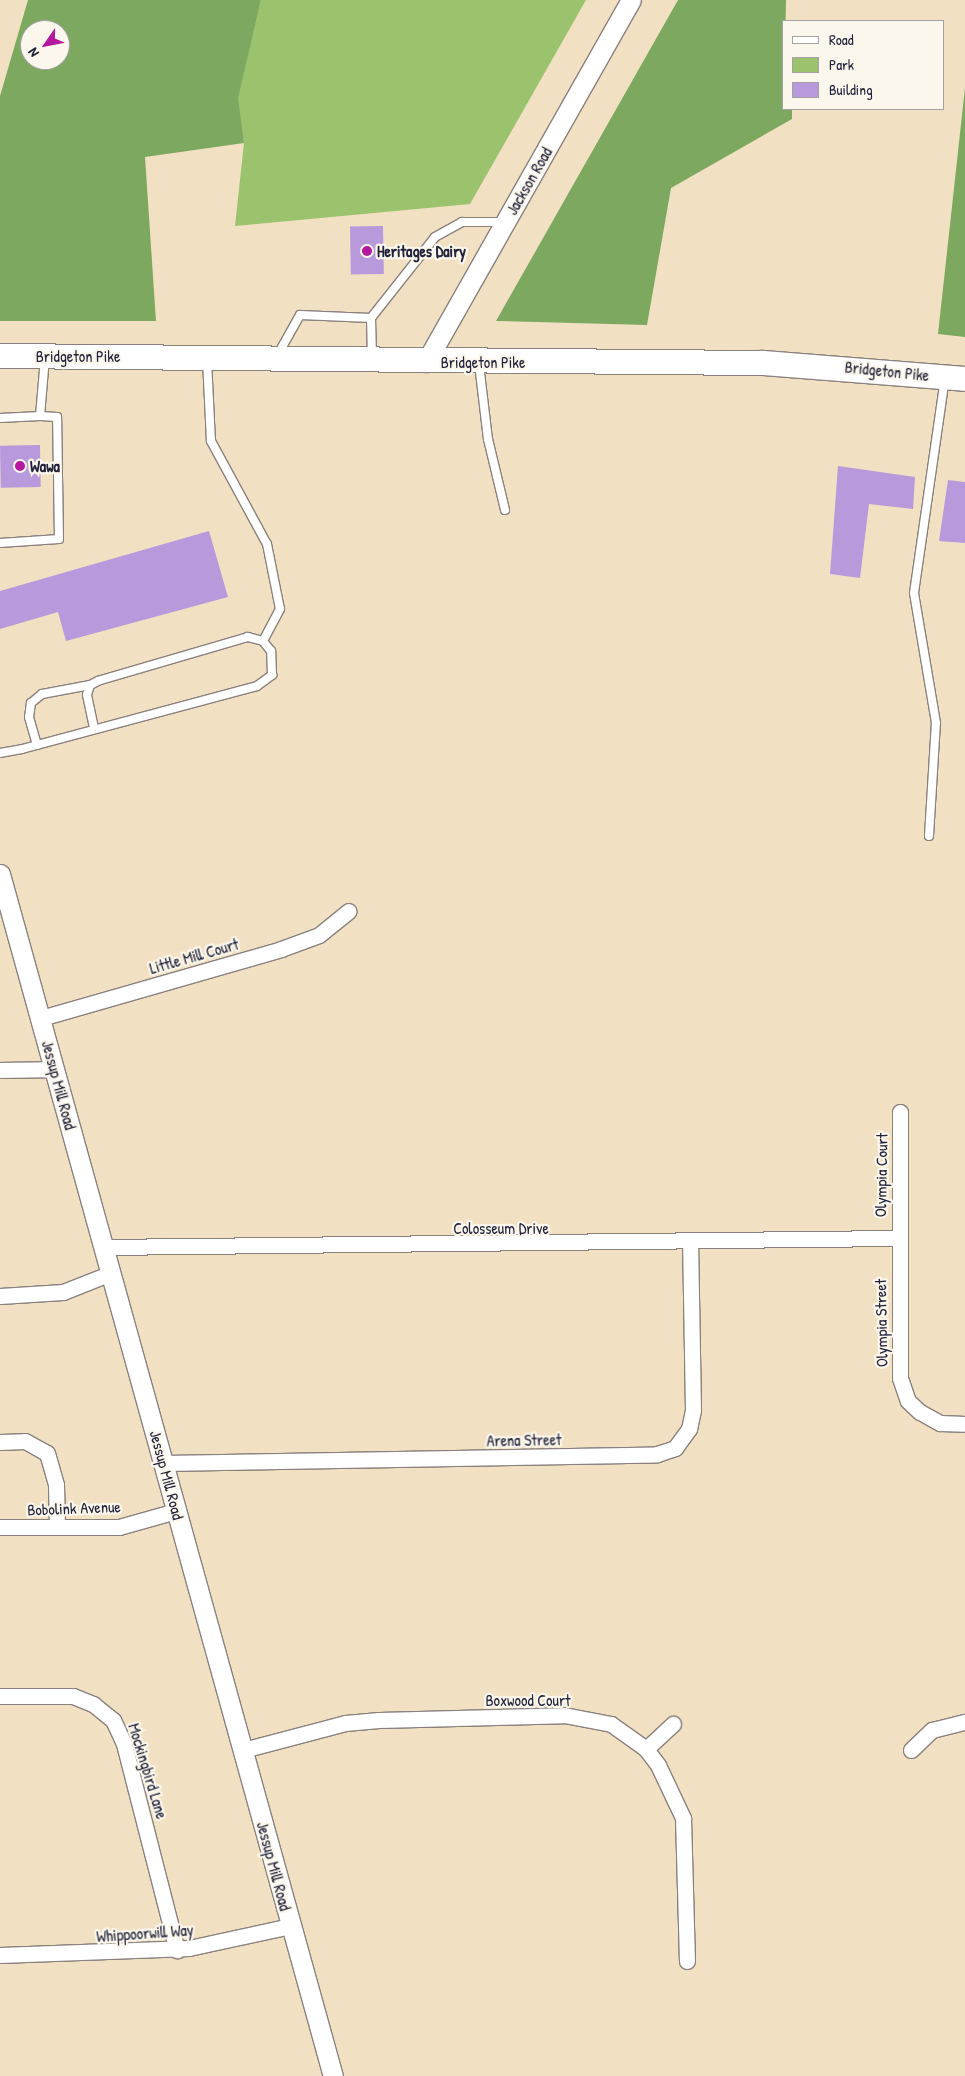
<!DOCTYPE html>
<html>
<head>
<meta charset="utf-8">
<style>
	body { margin:0 }
	#map { position:relative; width:965px; height:2076px; overflow:hidden; background:#f2e0c3; font-family:"Patrick Hand",sans-serif }
	div>[style] { position:absolute }
	.green>* { inset:0; background:#9bc26d }
	.forest>* { inset:0; background:#7ca860 }
	.building>* { inset:0; background:#b899db; transform-origin:0 0 }
	.roads { filter:drop-shadow(1px 0 #8a817f) drop-shadow(-1px 0 #8a817f) drop-shadow(0 1px #8a817f) drop-shadow(0 -1px #8a817f) }
	.service>* { height:8px; margin:-4px; padding:0 4px; transform-origin:4px; border-radius:4px; background:#fff }
	.minor>* { height:15px; margin:-7.5px; padding:0 7.5px; transform-origin:7.5px; border-radius:7.5px; background:#fff }
	.tertiary>* { height:19px; margin:-9.5px; padding:0 9.5px; transform-origin:9.5px; border-radius:9.5px; background:#fff }
	.primary>* { height:24px; margin:-12px; padding:0 12px; transform-origin:12px; border-radius:12px; background:#fff }
	.dots>* { width:14px; height:14px; translate:-50% -50%; box-sizing:border-box; border:2px solid #fbf7ec; border-radius:50% }
	span { translate:-50% -50%; white-space:nowrap; text-align:center; line-height:1.15; -webkit-text-stroke:4.5px #fbf7ec; paint-order:stroke }
	.street-label { font-size:16px; color:#22223b }
	.poi-label { font-size:16px; color:#22223b; font-weight:700 }
	.left { translate:0 -50%; text-align:left }
	.legend { position:absolute; left:782px; top:20px; width:162px; height:90px; box-sizing:border-box; background:#fbf7ec; border:1px solid #a4a2a5; margin:0; padding:6px 9px; list-style:none; font-size:15px; color:#22223b }
	.legend li { display:flex; align-items:center; gap:10px; height:25px }
	.legend b { width:25px; border:1px solid #a4a2a5 }
	.north { position:absolute; left:20px; top:20px; width:50px; height:50px; box-sizing:border-box; background:#fbf7ec; border:1px solid #a4a2a5; border-radius:50%; rotate:237deg; font-size:14px; font-weight:700; line-height:20px; text-align:center; color:#22223b }
	.north::after { content:''; display:block; margin:auto; width:18px; height:22px; background:#b5179e; clip-path:polygon(50% 0,100% 100%,50% 72%,0 100%) }
</style>
</head>
<body>
<div id="map">
	<div class="green">
		<div style="clip-path:polygon(261px 0,586px 0,470px 204px,235px 226px,244px 143px,237px 98px)"></div>
	</div>
	<div class="forest">
		<div style="clip-path:polygon(evenodd,28px 0,261px 0,238px 98px,244px 143px,145px 157px,156px 321px,0 321px,0 96px,28px 0,30px 30px,60px 30px,60px 60px,30px 60px,30px 30px)"></div>
		<div style="clip-path:polygon(678px 0,786px 0,784px 109px,792px 109px,792px 119px,671px 188px,647px 325px,496px 321px)"></div>
		<div style="clip-path:polygon(965px 88px,965px 337px,938px 334px)"></div>
	</div>
	<div class="building">
		<div style="left:383px;top:226px;width:48px;height:33px;rotate:89deg"></div>
		<div style="left:40px;top:445px;width:42px;height:40px;rotate:89deg"></div>
		<div style="clip-path:polygon(838px 466px,915px 477px,913px 509px,869px 504px,860px 578px,830px 574px)"></div>
		<div style="clip-path:polygon(948px 480px,965px 482px,965px 543px,939px 541px)"></div>
		<div style="clip-path:polygon(209px 531px,228px 597px,66px 641px,58px 612px,0 629px,0 591px)"></div>
	</div>
	<div class="roads">
		<div class="service">
			<div style="left:277px;top:356px;width:47px;rotate:-60.7deg"></div>
			<div style="left:300px;top:315px;width:71px;rotate:2.4deg"></div>
			<div style="left:372px;top:358px;width:40px;rotate:-91.4deg"></div>
			<div style="left:371px;top:318px;width:103px;rotate:-51.7deg"></div>
			<div style="left:435px;top:237px;width:31px;rotate:-29deg"></div>
			<div style="left:462px;top:222px;width:42px"></div>
			<div style="left:207px;top:360px;width:81px;rotate:87.2deg"></div>
			<div style="left:211px;top:441px;width:117px;rotate:61.5deg"></div>
			<div style="left:267px;top:544px;width:66px;rotate:78.7deg"></div>
			<div style="left:280px;top:609px;width:36px;rotate:118deg"></div>
			<div style="left:479px;top:364px;width:76px;rotate:83.2deg"></div>
			<div style="left:488px;top:439px;width:73px;rotate:76.5deg"></div>
			<div style="left:0;top:418px;width:40px;rotate:-2.9deg"></div>
			<div style="left:40px;top:416px;width:58px;rotate:-85.1deg"></div>
			<div style="left:0;top:543px;width:59px;rotate:-3.9deg"></div>
			<div style="left:59px;top:539px;width:122px;rotate:-90.9deg"></div>
			<div style="left:57px;top:417px;width:17px;rotate:-177deg"></div>
			<div style="left:37px;top:745px;width:29px;rotate:-106deg"></div>
			<div style="left:29px;top:717px;width:14px;rotate:-82deg"></div>
			<div style="left:31px;top:703px;width:14px;rotate:-39deg"></div>
			<div style="left:42px;top:694px;width:49px;rotate:-10.6deg"></div>
			<div style="left:0;top:753px;width:22px;rotate:-10deg"></div>
			<div style="left:22px;top:749px;width:243px;rotate:-15deg"></div>
			<div style="left:257px;top:686px;width:19px;rotate:-36deg"></div>
			<div style="left:272px;top:675px;width:24px;rotate:-92deg"></div>
			<div style="left:271px;top:651px;width:13px;rotate:-129deg"></div>
			<div style="left:263px;top:641px;width:16px;rotate:-165deg"></div>
			<div style="left:248px;top:637px;width:156px;rotate:163.7deg"></div>
			<div style="left:98px;top:681px;width:9px;rotate:153deg"></div>
			<div style="left:90px;top:685px;width:10px;rotate:107deg"></div>
			<div style="left:87px;top:695px;width:35px;rotate:78deg"></div>
			<div style="left:929px;top:836px;width:113px;rotate:-86.5deg"></div>
			<div style="left:936px;top:723px;width:132px;rotate:-99.6deg"></div>
			<div style="left:914px;top:593px;width:216px;rotate:-81.8deg"></div>
		</div>
		<div class="minor">
			<div style="left:41px;top:1018px;width:250px;rotate:-16deg"></div>
			<div style="left:281px;top:949px;width:40px;rotate:-20.2deg"></div>
			<div style="left:319px;top:935px;width:38px;rotate:-39deg"></div>
			<div style="left:0;top:1070px;width:55px;rotate:-1deg"></div>
			<div style="left:900px;top:1112px;width:266px;rotate:90deg"></div>
			<div style="left:900px;top:1378px;width:24px;rotate:71deg"></div>
			<div style="left:908px;top:1401px;width:16px;rotate:43deg"></div>
			<div style="left:920px;top:1412px;width:23px;rotate:29deg"></div>
			<div style="left:940px;top:1423px;width:25px;rotate:2deg"></div>
			<div style="left:103px;top:1247px;width:795px;rotate:-0.65deg"></div>
			<div style="left:0;top:1296px;width:63px;rotate:-3.6deg"></div>
			<div style="left:63px;top:1292px;width:52px;rotate:-21.6deg"></div>
			<div style="left:0;top:1442px;width:25px;rotate:-2deg"></div>
			<div style="left:25px;top:1441px;width:25px;rotate:29deg"></div>
			<div style="left:47px;top:1453px;width:33px;rotate:74deg"></div>
			<div style="left:56px;top:1485px;width:41px;rotate:88.6deg"></div>
			<div style="left:164px;top:1463px;width:493px;rotate:-1deg"></div>
			<div style="left:657px;top:1454px;width:19px;rotate:-18deg"></div>
			<div style="left:675px;top:1448px;width:24px;rotate:-54deg"></div>
			<div style="left:689px;top:1429px;width:19px;rotate:-78deg"></div>
			<div style="left:693px;top:1410px;width:166px;rotate:-91deg"></div>
			<div style="left:0;top:1527px;width:119px"></div>
			<div style="left:119px;top:1527px;width:59px;rotate:-15.7deg"></div>
			<div style="left:0;top:1696px;width:73px"></div>
			<div style="left:73px;top:1696px;width:22px;rotate:22deg"></div>
			<div style="left:93px;top:1704px;width:26px;rotate:39deg"></div>
			<div style="left:113px;top:1720px;width:26px;rotate:65deg"></div>
			<div style="left:124px;top:1744px;width:213px;rotate:75.6deg"></div>
			<div style="left:646px;top:1749px;width:37px;rotate:-43deg"></div>
			<div style="left:243px;top:1750px;width:106px;rotate:-14.8deg"></div>
			<div style="left:345px;top:1723px;width:34px;rotate:-5deg"></div>
			<div style="left:379px;top:1720px;width:185px;rotate:-1.5deg"></div>
			<div style="left:564px;top:1715px;width:48px;rotate:10.8deg"></div>
			<div style="left:611px;top:1724px;width:43px;rotate:35.5deg"></div>
			<div style="left:646px;top:1749px;width:20px;rotate:53deg"></div>
			<div style="left:658px;top:1765px;width:59px;rotate:64.7deg"></div>
			<div style="left:683px;top:1818px;width:143px;rotate:88.4deg"></div>
			<div style="left:911px;top:1750px;width:29px;rotate:-44deg"></div>
			<div style="left:932px;top:1730px;width:34px;rotate:-14deg"></div>
			<div style="left:0;top:1955px;width:189px;rotate:-2.1deg"></div>
			<div style="left:189px;top:1948px;width:103px;rotate:-12.3deg"></div>
		</div>
		<div class="tertiary">
			<div style="left:426px;top:362px;width:416px;rotate:-60.5deg"></div>
			<div style="left:0;top:874px;width:1247px;rotate:74.52deg"></div>
		</div>
		<div class="primary">
			<div style="left:0;top:356px;width:763px;rotate:0.53deg"></div>
			<div style="left:763px;top:363px;width:203px;rotate:4.5deg"></div>
		</div>
	</div>
	<div class="dots">
		<div style="left:367px;top:251px;background:#b5179e"></div>
		<div style="left:20px;top:466px;background:#b5179e"></div>
	</div>
	<div class="street-label">
		<span style="left:529px;top:181px;rotate:-60deg">Jackson Road</span>
		<span style="left:78px;top:356px">Bridgeton Pike</span>
		<span style="left:483px;top:362px">Bridgeton Pike</span>
		<span style="left:887px;top:371px;rotate:6deg">Bridgeton Pike</span>
		<span style="left:194px;top:956px;rotate:-16deg">Little Mill Court</span>
		<span style="left:59px;top:1085px;rotate:75deg">Jessup Mill Road</span>
		<span style="left:881px;top:1175px;rotate:-89deg">Olympia Court</span>
		<span style="left:501px;top:1228px">Colosseum Drive</span>
		<span style="left:881px;top:1323px;rotate:-91deg">Olympia Street</span>
		<span style="left:524px;top:1440px;rotate:-1deg">Arena Street</span>
		<span style="left:167px;top:1475px;rotate:75deg">Jessup Mill Road</span>
		<span style="left:74px;top:1508px;rotate:-2deg">Bobolink Avenue</span>
		<span style="left:528px;top:1700px">Boxwood Court</span>
		<span style="left:148px;top:1771px;rotate:73deg">Mockingbird Lane</span>
		<span style="left:274px;top:1866px;rotate:75deg">Jessup Mill Road</span>
		<span style="left:145px;top:1933px;rotate:-4deg">Whippoorwill Way</span>
	</div>
	<div class="poi-label">
		<span class="left" style="left:377px;top:251px">Heritages Dairy</span>
		<span class="left" style="left:30px;top:466px">Wawa</span>
	</div>
	<ul class="legend">
	<li><b style="height:6px;background:#fff"></b>Road</li>
	<li><b style="height:14px;background:#9bc26d"></b>Park</li>
	<li><b style="height:14px;background:#b899db"></b>Building</li>
	</ul>
	<div class="north">N</div>
</div>
</body>
</html>
